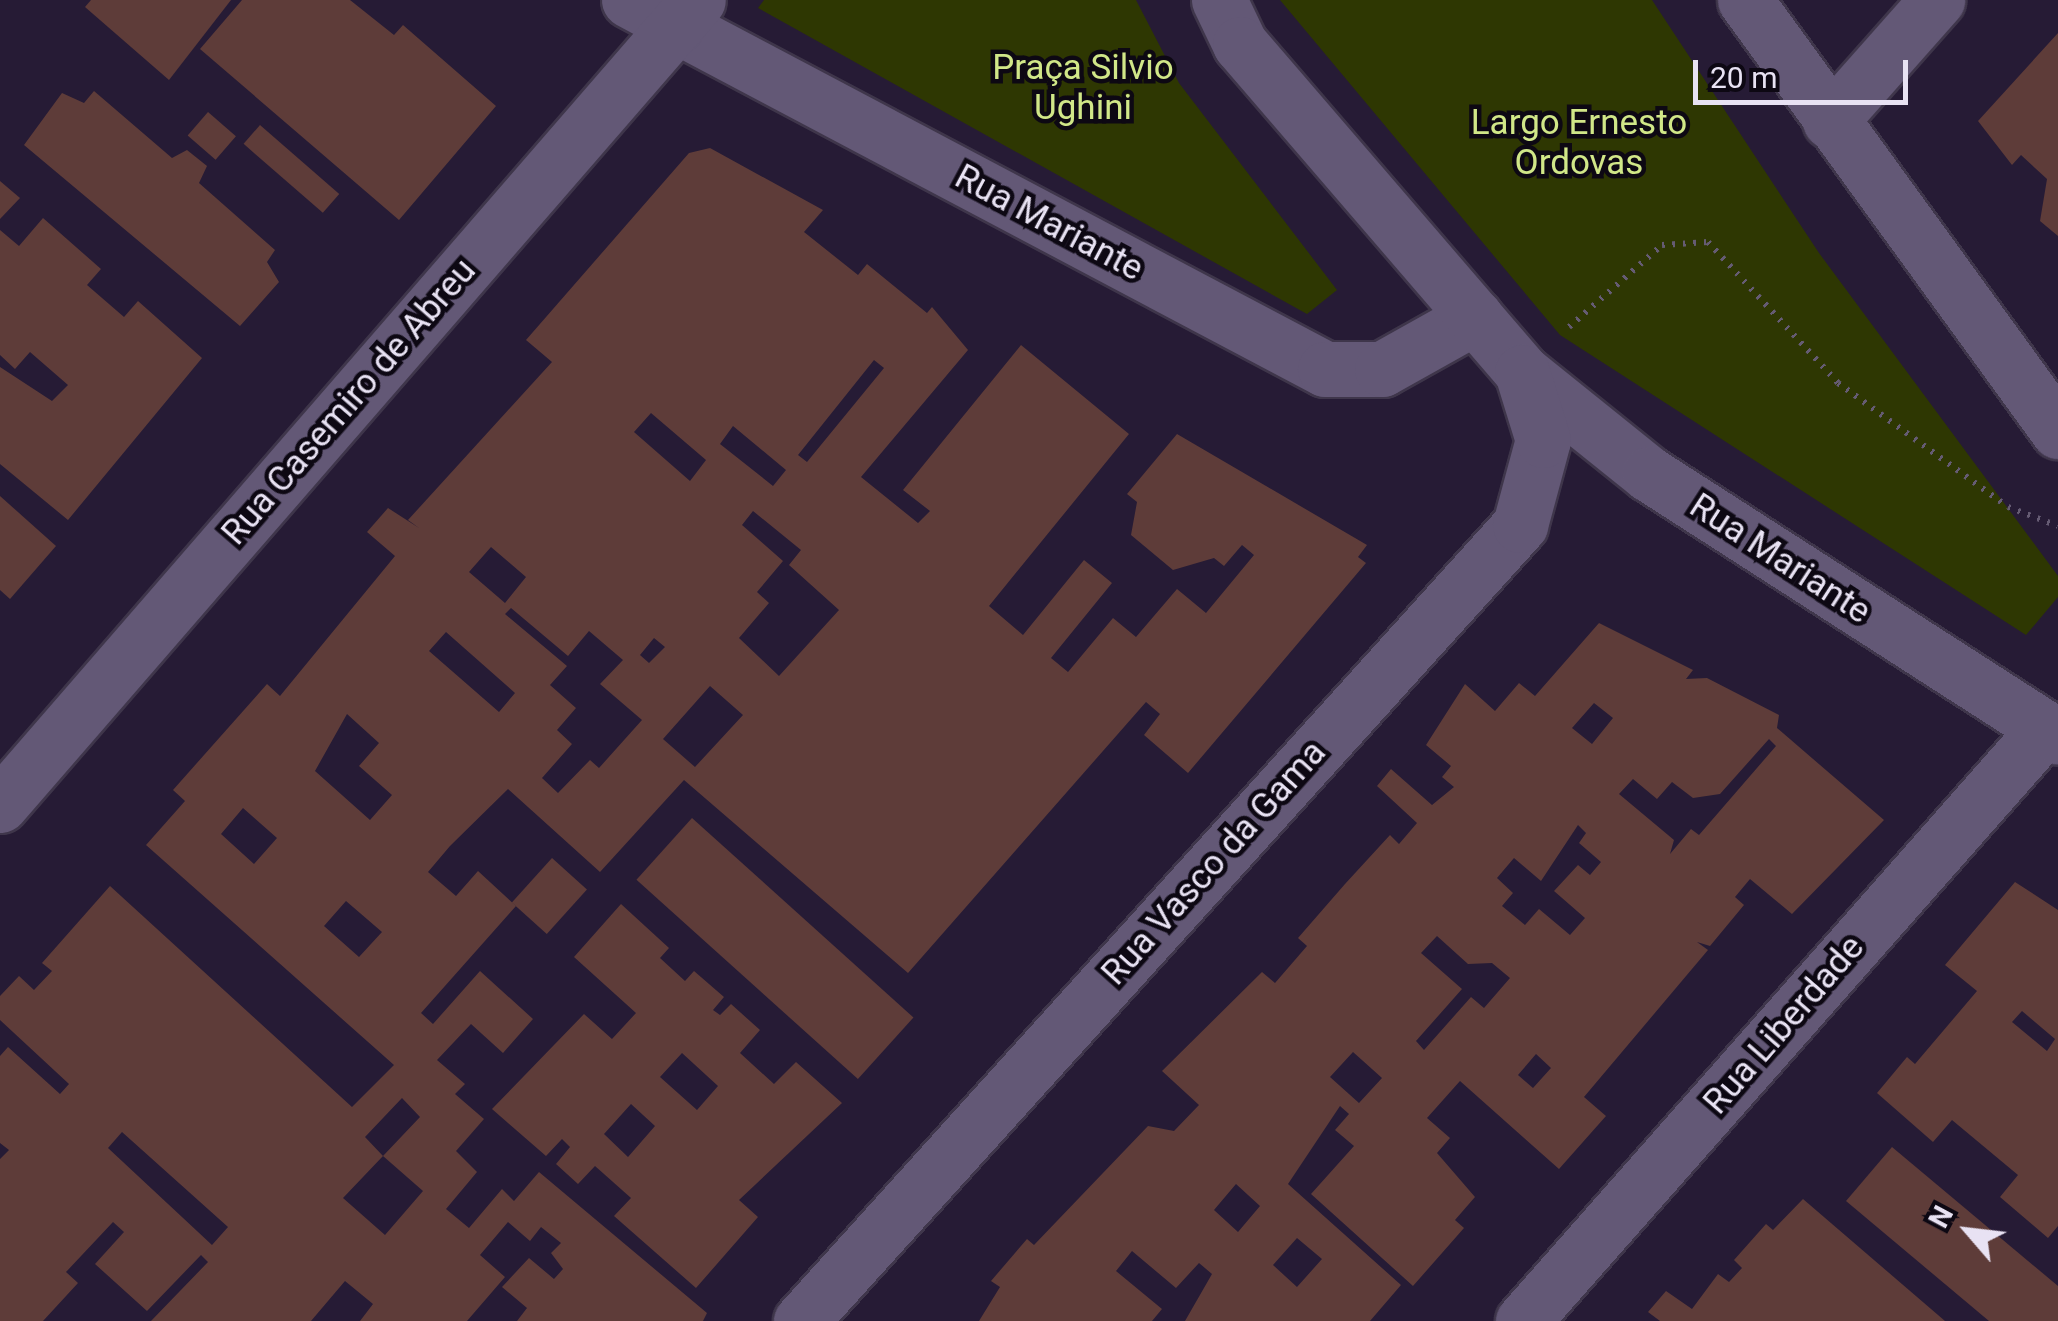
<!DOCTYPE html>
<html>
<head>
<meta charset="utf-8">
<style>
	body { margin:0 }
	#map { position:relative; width:2058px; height:1321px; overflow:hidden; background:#261b35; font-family:Roboto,sans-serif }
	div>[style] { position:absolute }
	.green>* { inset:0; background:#2e3702 }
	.building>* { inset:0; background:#5e3c39; transform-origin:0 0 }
	.path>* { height:6px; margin-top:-3px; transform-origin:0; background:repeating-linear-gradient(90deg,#655b73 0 2.5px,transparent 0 10.5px) }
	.roads { filter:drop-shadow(2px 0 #3f364b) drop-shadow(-2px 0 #3f364b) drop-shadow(0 2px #3f364b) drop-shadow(0 -2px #3f364b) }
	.minor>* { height:55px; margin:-27.5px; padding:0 27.5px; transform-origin:27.5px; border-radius:27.5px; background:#635876 }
	.tertiary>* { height:55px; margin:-27.5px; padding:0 27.5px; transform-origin:27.5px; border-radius:27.5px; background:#635876 }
	.secondary>* { height:55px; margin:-27.5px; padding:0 27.5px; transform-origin:27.5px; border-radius:27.5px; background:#635876 }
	span { translate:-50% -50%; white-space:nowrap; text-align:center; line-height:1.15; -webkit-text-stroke:9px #0d0813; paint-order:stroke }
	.park-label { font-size:35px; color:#d1e788 }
	.street-label { font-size:35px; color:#e8e2f3 }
	.north { position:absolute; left:1918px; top:1181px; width:100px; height:100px; -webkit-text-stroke:8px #0d0813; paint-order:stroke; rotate:298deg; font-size:28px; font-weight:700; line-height:40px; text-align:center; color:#e8e2f3 }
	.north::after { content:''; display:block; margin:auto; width:35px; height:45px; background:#e8e2f3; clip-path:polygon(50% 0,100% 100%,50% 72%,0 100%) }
	.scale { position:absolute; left:1693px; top:60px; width:215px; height:45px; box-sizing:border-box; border:5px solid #e8e2f3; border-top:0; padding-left:12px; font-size:30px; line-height:35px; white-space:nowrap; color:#e8e2f3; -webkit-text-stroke:8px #0d0813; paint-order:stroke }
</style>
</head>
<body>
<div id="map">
	<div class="green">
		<div style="clip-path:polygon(764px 0,1136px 0,1179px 83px,1337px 290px,1307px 314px,758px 8px)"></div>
		<div style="clip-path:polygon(1280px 0,1652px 0,1819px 253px,2058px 576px,2058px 597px,2026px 635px,1560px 335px)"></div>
	</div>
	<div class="building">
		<div style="clip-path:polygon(91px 0,231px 0,169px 80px,85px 7px)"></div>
		<div style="clip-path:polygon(242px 0,350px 0,394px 35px,403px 25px,496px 106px,399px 220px,200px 49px)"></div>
		<div style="clip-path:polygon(2058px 33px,2058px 236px,2040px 221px,2047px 179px,2021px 155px,2012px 165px,1978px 121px)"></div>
		<div style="clip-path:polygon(94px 91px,172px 158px,187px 150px,207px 166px,199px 183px,275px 250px,267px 262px,279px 282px,240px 326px,24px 145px,62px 93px,84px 103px)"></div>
		<div style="left:208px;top:112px;width:37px;height:31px;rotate:41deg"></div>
		<div style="left:260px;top:125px;width:105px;height:25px;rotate:41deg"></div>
		<div style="clip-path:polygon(evenodd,710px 148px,823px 210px,804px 232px,858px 275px,867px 264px,927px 313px,932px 307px,968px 350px,861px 477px,918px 523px,930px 511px,903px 490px,1021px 345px,1129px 434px,989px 606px,1023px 635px,1084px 560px,1112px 583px,1051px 658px,1068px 672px,1113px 618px,1136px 637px,1177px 589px,1206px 613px,1254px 555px,1242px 545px,1224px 566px,1214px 558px,1173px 570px,1131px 535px,1137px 502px,1127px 494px,1177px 434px,1367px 545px,1358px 557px,1366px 563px,1188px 773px,1144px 735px,1160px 714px,1146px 702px,908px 973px,684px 780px,600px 872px,508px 789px,450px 846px,428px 872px,456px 896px,478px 871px,516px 906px,421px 1013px,433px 1024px,480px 971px,533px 1019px,503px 1053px,471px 1024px,437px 1060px,465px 1084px,455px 1094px,484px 1119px,456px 1151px,477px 1172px,446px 1209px,469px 1228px,502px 1189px,514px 1201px,539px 1172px,707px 1313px,703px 1321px,517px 1321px,527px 1308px,502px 1287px,529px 1258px,554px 1279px,563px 1269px,551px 1253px,561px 1243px,541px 1227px,530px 1241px,508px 1222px,480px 1255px,505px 1277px,467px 1321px,360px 1321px,373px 1304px,345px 1281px,311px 1321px,151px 1321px,208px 1262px,201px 1255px,147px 1311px,95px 1264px,124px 1232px,113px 1222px,66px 1272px,78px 1283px,43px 1321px,0 1321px,0 1159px,9px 1150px,0 1143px,0 1056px,8px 1047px,60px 1094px,69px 1084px,0 1020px,0 996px,19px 976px,34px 990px,52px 971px,42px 963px,110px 886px,352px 1107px,394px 1065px,146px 845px,185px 801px,173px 790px,267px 684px,280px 696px,395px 556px,367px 532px,388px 508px,419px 528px,408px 520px,552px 362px,526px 340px,689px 153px,710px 148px,874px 360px,884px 368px,807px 462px,798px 455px,874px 360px,710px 148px,651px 413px,706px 460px,690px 481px,634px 432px,651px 413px,710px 148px,733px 426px,786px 470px,773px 486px,720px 444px,733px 426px,710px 148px,753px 511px,801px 550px,789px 565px,839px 610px,779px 676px,739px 638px,769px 603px,757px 592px,783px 561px,742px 525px,753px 511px,710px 148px,491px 547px,526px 577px,505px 603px,469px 572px,491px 547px,710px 148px,511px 608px,568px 656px,589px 631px,623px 660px,600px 684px,642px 720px,599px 768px,590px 760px,558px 793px,542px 778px,572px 744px,557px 730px,576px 708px,550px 685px,567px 666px,505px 614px,511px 608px,710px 148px,446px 632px,515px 693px,499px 712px,429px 651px,446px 632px,710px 148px,654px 638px,665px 647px,649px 663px,640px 655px,654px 638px,710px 148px,710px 686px,743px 715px,695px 767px,663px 739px,710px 686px,710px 148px,347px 714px,379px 743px,359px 766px,392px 795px,370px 820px,315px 771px,347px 714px,710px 148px,243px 808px,277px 838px,254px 864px,221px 834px,243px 808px,710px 148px,346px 901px,382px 932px,359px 957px,324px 926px,346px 901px,710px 148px,402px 1098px,420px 1117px,383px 1156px,423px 1191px,385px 1235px,343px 1198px,383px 1156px,365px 1137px,402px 1098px,710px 148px,122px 1132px,228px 1227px,212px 1245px,108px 1148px,122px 1132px)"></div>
		<div style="clip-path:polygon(0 181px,20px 198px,0 219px)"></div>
		<div style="clip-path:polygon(43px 218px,101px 269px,87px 285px,124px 317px,138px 301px,202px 358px,68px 520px,0 464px,0 367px,52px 401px,68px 385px,30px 352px,15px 369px,0 355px,0 230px,19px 246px)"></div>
		<div style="clip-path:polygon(0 496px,56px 546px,10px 599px,0 590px)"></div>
		<div style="clip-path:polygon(evenodd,1599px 623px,1693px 670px,1686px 679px,1707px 678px,1779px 715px,1777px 728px,1884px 820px,1792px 914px,1750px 879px,1735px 897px,1744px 905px,1710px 946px,1697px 942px,1708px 950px,1584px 1097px,1606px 1116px,1559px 1169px,1460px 1081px,1427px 1118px,1450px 1138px,1437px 1153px,1475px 1197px,1455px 1220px,1464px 1228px,1413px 1286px,1311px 1194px,1354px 1146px,1335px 1130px,1349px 1114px,1340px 1106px,1288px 1184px,1401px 1285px,1370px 1321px,1185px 1321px,1212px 1274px,1199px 1263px,1176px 1288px,1132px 1251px,1116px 1271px,1162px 1309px,1152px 1321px,979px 1321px,1000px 1287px,991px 1281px,1027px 1239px,1034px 1245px,1148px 1126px,1174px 1131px,1199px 1105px,1162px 1071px,1262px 972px,1275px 983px,1307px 946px,1298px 938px,1345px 884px,1390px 835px,1399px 844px,1417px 823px,1377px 786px,1391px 769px,1432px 805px,1454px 787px,1442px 777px,1451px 766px,1426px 745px,1465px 684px,1495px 711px,1519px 683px,1535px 696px,1599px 623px,1594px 703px,1613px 718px,1592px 744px,1572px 728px,1594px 703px,1599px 623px,1769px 739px,1776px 746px,1699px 835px,1691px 829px,1670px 854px,1674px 840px,1619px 794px,1633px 779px,1657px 799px,1672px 782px,1693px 798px,1720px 794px,1769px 739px,1599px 623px,1578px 825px,1586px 833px,1579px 843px,1601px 862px,1590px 875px,1578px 865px,1554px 891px,1585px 918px,1570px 935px,1539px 909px,1525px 925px,1502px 906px,1513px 893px,1497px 878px,1514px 858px,1541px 881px,1578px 825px,1599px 623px,1437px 936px,1468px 964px,1492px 963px,1510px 978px,1484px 1008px,1471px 997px,1424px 1050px,1416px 1041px,1462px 989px,1421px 953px,1437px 936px,1599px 623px,1353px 1052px,1382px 1078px,1359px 1103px,1330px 1077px,1353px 1052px,1599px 623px,1536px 1054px,1551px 1068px,1533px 1088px,1518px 1075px,1536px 1054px,1599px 623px,1236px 1184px,1260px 1206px,1238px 1232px,1214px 1210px,1236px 1184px,1599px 623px,1297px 1238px,1322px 1259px,1297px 1287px,1273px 1265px,1297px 1238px)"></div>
		<div style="left:692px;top:818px;width:298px;height:83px;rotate:42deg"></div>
		<div style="left:552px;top:858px;width:47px;height:60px;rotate:42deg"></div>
		<div style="clip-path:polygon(evenodd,2015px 882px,2058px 910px,2058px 1226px,2048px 1238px,2000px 1197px,2018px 1175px,1952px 1120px,1933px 1142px,1877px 1093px,1907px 1057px,1915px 1064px,1977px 991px,1945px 965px,2015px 882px,2022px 1011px,2055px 1039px,2047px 1051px,2012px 1022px,2022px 1011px)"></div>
		<div style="clip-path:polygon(evenodd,621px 904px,669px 948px,660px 958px,685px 981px,694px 971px,724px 997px,713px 1010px,720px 1015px,731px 1004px,760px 1030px,740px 1053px,774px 1084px,796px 1062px,842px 1103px,739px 1200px,758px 1217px,696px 1288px,614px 1216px,631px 1198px,595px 1166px,578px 1184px,556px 1164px,570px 1147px,562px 1139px,546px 1156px,492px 1109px,584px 1014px,612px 1039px,636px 1013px,574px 957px,621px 904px,682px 1053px,718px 1086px,697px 1110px,660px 1077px,682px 1053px,621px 904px,631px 1104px,655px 1126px,628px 1157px,604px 1134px,631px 1104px)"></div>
		<div style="clip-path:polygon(1892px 1147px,2058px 1286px,2058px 1321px,1989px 1321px,1846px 1201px)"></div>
		<div style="clip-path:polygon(1803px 1199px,1945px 1321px,1660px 1321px,1648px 1312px,1666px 1291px,1692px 1309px,1718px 1274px,1729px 1282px,1742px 1268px,1734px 1260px,1766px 1224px,1773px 1230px)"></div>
	</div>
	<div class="path">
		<div style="left:1569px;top:327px;width:124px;rotate:-41.4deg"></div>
		<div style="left:1662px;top:245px;width:46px;rotate:-3.7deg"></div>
		<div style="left:1708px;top:242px;width:192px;rotate:47.3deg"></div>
		<div style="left:1838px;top:383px;width:210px;rotate:36.1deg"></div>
		<div style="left:2008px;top:507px;width:53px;rotate:20.8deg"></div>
	</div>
	<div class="roads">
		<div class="minor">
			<div style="left:677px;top:26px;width:733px;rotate:27.89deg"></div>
			<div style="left:1325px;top:369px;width:57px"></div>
			<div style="left:1382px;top:369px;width:107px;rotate:-29.2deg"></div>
			<div style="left:1830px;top:121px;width:162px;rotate:-48.5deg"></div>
			<div style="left:1523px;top:1321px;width:789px;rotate:-48.6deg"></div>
		</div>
		<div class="tertiary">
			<div style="left:629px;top:0;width:55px;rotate:28.4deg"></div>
			<div style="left:0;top:805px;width:1065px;rotate:-49.07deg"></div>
		</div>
		<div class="secondary">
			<div style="left:1219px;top:0;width:49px;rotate:64.5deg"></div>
			<div style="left:1240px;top:44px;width:433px;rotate:49.3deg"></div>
			<div style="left:1522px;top:372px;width:163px;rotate:38.8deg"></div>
			<div style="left:1649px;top:474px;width:486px;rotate:32.7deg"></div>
			<div style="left:1745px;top:0;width:533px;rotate:54.01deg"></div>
			<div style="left:801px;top:1321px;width:1073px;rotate:-47.91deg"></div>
			<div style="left:1520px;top:525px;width:88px;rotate:-74.9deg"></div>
			<div style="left:1543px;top:440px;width:71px;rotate:-107.2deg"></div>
		</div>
	</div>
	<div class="park-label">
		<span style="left:1083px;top:88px">Praça Silvio<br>Ughini</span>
		<span style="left:1579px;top:143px">Largo Ernesto<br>Ordovas</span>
	</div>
	<div class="street-label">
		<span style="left:1049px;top:223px;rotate:28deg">Rua Mariante</span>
		<span style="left:349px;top:402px;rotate:-49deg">Rua Casemiro de Abreu</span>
		<span style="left:1780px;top:559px;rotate:33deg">Rua Mariante</span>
		<span style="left:1214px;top:863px;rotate:-48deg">Rua Vasco da Gama</span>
		<span style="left:1784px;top:1025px;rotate:-49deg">Rua Liberdade</span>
	</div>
	<div class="north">N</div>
	<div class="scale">20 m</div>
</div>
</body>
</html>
